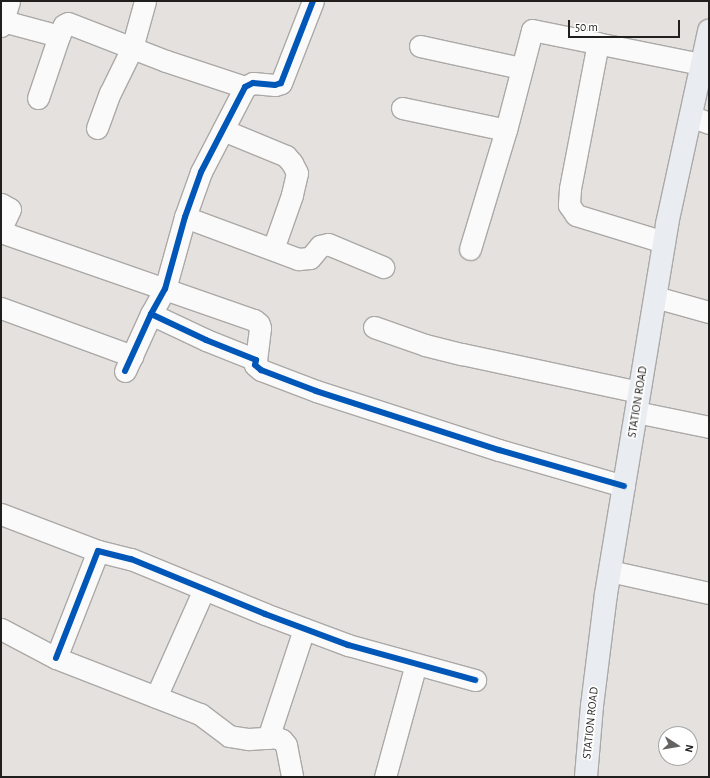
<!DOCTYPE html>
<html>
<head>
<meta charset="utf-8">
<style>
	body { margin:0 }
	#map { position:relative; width:710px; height:778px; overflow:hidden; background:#e4e1de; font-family:"Alegreya Sans",sans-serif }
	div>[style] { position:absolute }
	.roads { filter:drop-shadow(1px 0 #aba9a7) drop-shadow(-1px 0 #aba9a7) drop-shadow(0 1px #aba9a7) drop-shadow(0 -1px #aba9a7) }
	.minor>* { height:21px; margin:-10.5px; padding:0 10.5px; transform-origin:10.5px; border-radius:10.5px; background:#fbfafa }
	.major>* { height:22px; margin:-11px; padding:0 11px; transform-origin:11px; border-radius:11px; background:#e9ecf1 }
	.cycleway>* { height:6px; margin:-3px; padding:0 3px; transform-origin:3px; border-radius:3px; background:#0057b8 }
	span { translate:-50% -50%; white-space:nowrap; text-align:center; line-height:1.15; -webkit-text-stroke:3.5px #fff; paint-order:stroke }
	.street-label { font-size:12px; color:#211f1d }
	.frame { position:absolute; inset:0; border:2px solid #211f1d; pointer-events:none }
	.north { position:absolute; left:658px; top:726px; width:40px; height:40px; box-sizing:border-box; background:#fff; border:1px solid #a6a5a5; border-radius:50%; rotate:102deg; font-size:11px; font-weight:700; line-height:16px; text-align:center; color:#211f1d }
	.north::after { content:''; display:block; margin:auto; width:14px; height:18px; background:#656361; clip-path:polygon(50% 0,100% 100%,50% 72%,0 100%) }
	.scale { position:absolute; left:568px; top:20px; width:112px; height:18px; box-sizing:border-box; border:2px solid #211f1d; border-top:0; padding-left:5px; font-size:12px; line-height:14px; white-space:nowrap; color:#211f1d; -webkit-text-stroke:3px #fff; paint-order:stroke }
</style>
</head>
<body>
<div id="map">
	<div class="roads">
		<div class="minor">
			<div style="left:3px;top:21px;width:58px;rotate:15deg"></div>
			<div style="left:1px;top:26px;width:26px;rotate:-72deg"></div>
			<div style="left:598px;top:43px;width:149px;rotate:100.9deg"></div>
			<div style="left:570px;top:189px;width:16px;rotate:94deg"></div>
			<div style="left:569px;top:205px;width:12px;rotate:55deg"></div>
			<div style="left:576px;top:215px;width:92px;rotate:17.1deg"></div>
			<div style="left:420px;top:46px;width:103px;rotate:12.3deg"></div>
			<div style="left:38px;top:98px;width:65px;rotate:-71.3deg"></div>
			<div style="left:59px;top:36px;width:12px;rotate:-66deg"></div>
			<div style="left:64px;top:25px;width:4px;rotate:-27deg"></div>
			<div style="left:68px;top:23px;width:105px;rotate:21.2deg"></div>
			<div style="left:166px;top:61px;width:83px;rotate:18.2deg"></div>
			<div style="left:402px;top:108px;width:106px;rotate:11.9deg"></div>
			<div style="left:506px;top:130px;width:103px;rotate:-75.4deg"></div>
			<div style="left:532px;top:30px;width:172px;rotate:11.4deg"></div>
			<div style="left:690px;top:116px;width:20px;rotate:20deg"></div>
			<div style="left:97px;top:128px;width:37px;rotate:-70deg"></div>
			<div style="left:110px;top:93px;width:50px;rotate:-63.9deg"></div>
			<div style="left:132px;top:48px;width:49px;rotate:-74.5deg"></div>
			<div style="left:223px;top:130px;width:68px;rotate:22.4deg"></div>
			<div style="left:286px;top:156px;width:9px;rotate:49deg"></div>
			<div style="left:292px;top:163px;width:11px;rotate:63deg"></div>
			<div style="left:297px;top:173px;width:23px;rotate:103deg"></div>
			<div style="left:292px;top:195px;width:57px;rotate:109.4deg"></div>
			<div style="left:1px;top:204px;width:10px;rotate:29deg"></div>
			<div style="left:10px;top:209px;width:21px;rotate:115deg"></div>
			<div style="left:185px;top:217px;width:121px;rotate:20.4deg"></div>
			<div style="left:298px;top:259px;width:12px;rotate:-5deg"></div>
			<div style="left:310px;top:258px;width:16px;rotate:-50deg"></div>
			<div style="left:320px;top:246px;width:8px;rotate:-14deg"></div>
			<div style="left:328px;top:244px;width:60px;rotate:22.7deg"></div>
			<div style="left:1px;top:232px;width:268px;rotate:19.2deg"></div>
			<div style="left:254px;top:320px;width:6px;rotate:39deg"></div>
			<div style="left:259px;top:324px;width:4px;rotate:76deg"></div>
			<div style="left:260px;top:328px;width:32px;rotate:97deg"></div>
			<div style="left:470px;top:249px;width:124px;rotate:-73.2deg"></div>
			<div style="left:655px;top:297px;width:56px;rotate:15.5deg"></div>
			<div style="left:1px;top:308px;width:140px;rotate:20.1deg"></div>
			<div style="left:151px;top:314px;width:61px;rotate:25.3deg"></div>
			<div style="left:206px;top:340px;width:54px;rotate:21.8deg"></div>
			<div style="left:256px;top:360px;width:5px;rotate:101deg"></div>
			<div style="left:255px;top:365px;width:8px;rotate:40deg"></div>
			<div style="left:261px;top:370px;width:59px;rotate:20.9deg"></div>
			<div style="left:316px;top:391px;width:192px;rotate:17.9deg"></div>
			<div style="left:499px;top:450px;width:130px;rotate:16.1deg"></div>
			<div style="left:374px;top:327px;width:54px;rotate:19.4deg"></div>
			<div style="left:425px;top:345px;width:38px;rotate:14deg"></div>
			<div style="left:462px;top:354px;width:181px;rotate:12.1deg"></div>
			<div style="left:125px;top:371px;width:63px;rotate:-65.5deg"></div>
			<div style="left:151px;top:314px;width:29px;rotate:-61deg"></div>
			<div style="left:165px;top:289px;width:75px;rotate:-74.5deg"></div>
			<div style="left:185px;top:217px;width:48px;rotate:-70.4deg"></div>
			<div style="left:201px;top:172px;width:96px;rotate:-62.6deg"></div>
			<div style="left:245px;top:87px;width:9px;rotate:-27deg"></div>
			<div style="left:253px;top:83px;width:22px;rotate:5deg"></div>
			<div style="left:275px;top:85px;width:6px;rotate:-18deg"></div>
			<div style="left:281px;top:83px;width:88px;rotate:-68.7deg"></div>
			<div style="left:636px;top:412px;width:75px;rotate:11.6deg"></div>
			<div style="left:1px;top:514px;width:104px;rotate:20.9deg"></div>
			<div style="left:610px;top:571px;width:101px;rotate:12.5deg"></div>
			<div style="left:1px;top:629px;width:62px;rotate:27.8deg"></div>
			<div style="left:56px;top:658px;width:155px;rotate:21.3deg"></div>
			<div style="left:200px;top:714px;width:36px;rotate:37deg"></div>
			<div style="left:229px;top:736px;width:20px;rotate:9deg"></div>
			<div style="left:249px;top:739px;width:26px;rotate:-4deg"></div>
			<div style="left:275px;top:737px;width:8px;rotate:23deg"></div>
			<div style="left:282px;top:740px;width:6px;rotate:51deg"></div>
			<div style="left:286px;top:745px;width:33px;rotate:79deg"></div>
			<div style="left:56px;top:658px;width:115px;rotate:-68.6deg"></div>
			<div style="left:98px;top:551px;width:34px;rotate:14deg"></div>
			<div style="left:131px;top:559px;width:145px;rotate:22.3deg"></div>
			<div style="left:265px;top:614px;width:89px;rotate:20.5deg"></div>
			<div style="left:348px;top:645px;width:132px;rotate:15.4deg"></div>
			<div style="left:156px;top:697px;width:118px;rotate:-66deg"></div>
			<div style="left:268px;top:738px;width:115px;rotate:-71.7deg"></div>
			<div style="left:385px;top:777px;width:117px;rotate:-74.7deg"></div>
		</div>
		<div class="major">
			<div style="left:586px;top:777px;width:71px;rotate:-85.2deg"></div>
			<div style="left:592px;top:706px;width:113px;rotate:-82.9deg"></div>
			<div style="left:606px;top:594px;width:375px;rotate:-80.6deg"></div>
			<div style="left:667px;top:224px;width:198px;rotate:-77.7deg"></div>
		</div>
	</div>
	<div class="cycleway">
		<div style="left:151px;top:314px;width:61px;rotate:25.3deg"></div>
		<div style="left:206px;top:340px;width:54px;rotate:21.8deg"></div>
		<div style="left:256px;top:360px;width:5px;rotate:101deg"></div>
		<div style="left:255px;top:365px;width:8px;rotate:40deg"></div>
		<div style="left:261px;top:370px;width:59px;rotate:20.9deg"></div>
		<div style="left:316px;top:391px;width:192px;rotate:17.9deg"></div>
		<div style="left:499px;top:450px;width:130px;rotate:16.1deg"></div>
		<div style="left:125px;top:371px;width:63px;rotate:-65.5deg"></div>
		<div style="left:151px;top:314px;width:29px;rotate:-61deg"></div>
		<div style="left:165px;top:289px;width:75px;rotate:-74.5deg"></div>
		<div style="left:185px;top:217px;width:48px;rotate:-70.4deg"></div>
		<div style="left:201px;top:172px;width:96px;rotate:-62.6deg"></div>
		<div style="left:245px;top:87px;width:9px;rotate:-27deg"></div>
		<div style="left:253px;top:83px;width:22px;rotate:5deg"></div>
		<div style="left:275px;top:85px;width:6px;rotate:-18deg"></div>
		<div style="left:281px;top:83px;width:88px;rotate:-68.7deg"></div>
		<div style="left:56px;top:658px;width:115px;rotate:-68.6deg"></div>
		<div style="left:98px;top:551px;width:34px;rotate:14deg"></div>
		<div style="left:131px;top:559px;width:145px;rotate:22.3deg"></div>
		<div style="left:265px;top:614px;width:89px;rotate:20.5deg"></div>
		<div style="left:348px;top:645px;width:132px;rotate:15.4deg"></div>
	</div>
	<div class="street-label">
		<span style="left:638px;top:402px;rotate:-81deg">STATION ROAD</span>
		<span style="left:591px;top:723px;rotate:-84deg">STATION ROAD</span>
	</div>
	<div class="frame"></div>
	<div class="north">N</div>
	<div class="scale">50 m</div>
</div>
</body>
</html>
